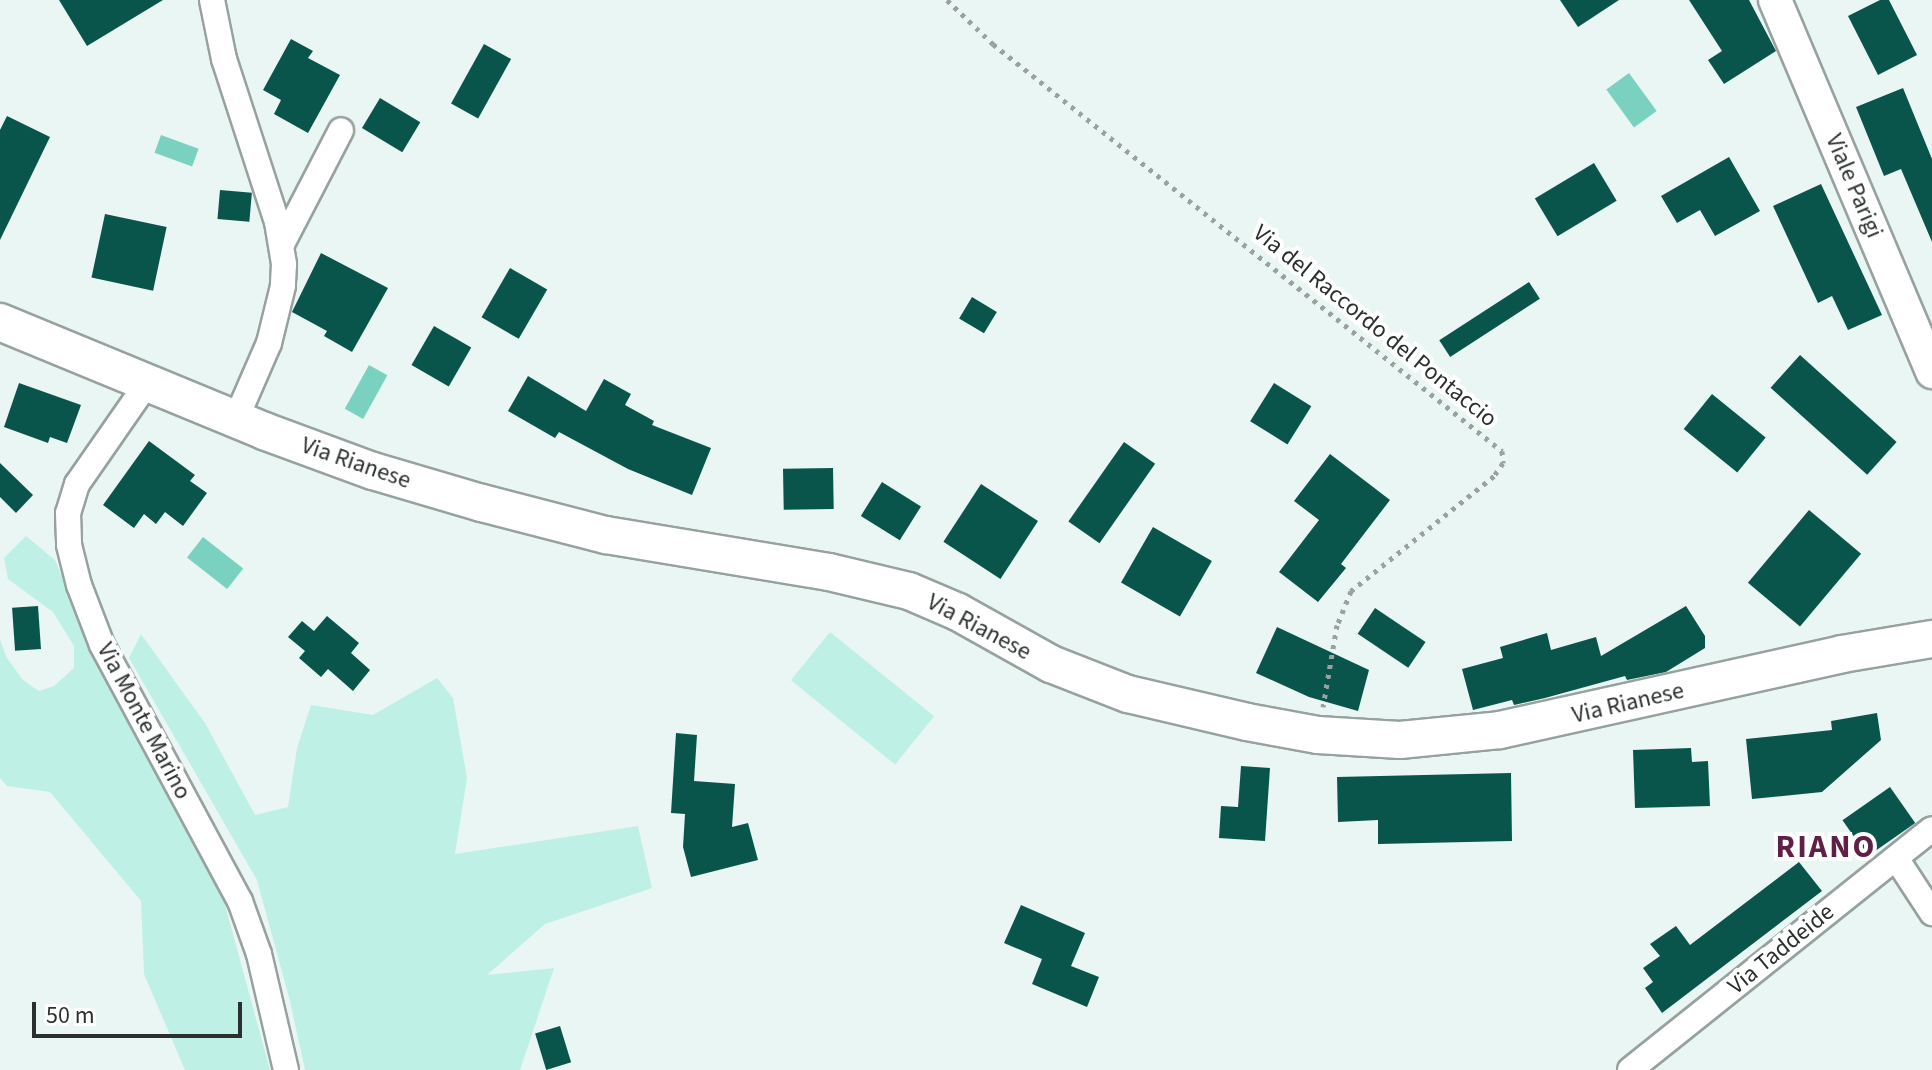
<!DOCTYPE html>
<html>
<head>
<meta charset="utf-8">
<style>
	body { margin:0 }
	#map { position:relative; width:1932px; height:1070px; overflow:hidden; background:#eaf6f3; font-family:"Source Sans 3",sans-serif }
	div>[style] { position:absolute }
	.green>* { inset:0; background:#bef0e5; transform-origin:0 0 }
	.water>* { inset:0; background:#7bd1c0; transform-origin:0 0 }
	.building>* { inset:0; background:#0a554b; transform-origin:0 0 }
	.path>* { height:5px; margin-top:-2.5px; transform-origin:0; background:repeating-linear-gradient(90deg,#9aa2a0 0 4px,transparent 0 10px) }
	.roads { filter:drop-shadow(2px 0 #97a19f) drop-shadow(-2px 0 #97a19f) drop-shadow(0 2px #97a19f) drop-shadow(0 -2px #97a19f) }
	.minor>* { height:24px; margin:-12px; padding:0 12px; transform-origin:12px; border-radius:12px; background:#fff }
	.tertiary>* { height:32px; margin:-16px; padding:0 16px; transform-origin:16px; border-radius:16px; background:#fff }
	.secondary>* { height:36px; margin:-18px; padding:0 18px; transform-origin:18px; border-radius:18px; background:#fff }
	span { translate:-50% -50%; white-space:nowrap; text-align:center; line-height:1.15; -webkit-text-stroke:8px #fff; paint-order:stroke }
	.street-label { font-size:24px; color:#2b2f2e }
	.district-label { font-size:32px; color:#5e2045; font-weight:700; letter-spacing:2px }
	.scale { position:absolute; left:32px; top:1002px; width:210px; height:36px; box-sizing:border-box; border:4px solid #2b2f2e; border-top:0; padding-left:10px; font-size:24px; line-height:28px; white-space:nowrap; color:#2b2f2e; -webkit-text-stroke:6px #fff; paint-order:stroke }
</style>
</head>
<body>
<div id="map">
	<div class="green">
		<div style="clip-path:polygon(26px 536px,55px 560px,117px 703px,222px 894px,270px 1070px,185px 1070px,144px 974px,141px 901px,50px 792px,7px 786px,0 778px,0 640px,7px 658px,23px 680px,39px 691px,54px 686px,74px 668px,74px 646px,53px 612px,8px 579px,4px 558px)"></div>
		<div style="left:830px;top:632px;width:134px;height:62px;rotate:39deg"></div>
		<div style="clip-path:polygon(141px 634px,205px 723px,255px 815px,288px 807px,297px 748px,311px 705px,373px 715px,437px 678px,453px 698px,467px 778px,455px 854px,638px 826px,652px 888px,545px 924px,487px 975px,554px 968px,520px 1070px,305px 1070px,290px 1001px,257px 880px,129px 658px)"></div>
	</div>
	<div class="water">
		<div style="left:1629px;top:73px;width:47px;height:28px;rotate:54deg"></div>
		<div style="left:161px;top:135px;width:40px;height:19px;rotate:20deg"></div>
		<div style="left:369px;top:365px;width:21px;height:50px;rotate:29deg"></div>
		<div style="left:203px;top:537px;width:51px;height:26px;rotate:38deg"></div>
	</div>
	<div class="building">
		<div style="clip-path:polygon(59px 0,163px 0,87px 46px)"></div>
		<div style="clip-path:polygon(1560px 0,1619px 0,1578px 27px)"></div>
		<div style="clip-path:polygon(1689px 0,1749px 0,1776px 51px,1724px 84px,1708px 60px,1722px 51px)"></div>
		<div style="clip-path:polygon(1880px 0,1889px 0,1917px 55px,1878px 75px,1848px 16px)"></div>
		<div style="clip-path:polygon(291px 39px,313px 51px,308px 58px,340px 75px,308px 133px,274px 114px,281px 100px,263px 90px)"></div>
		<div style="left:484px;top:44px;width:31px;height:68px;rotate:29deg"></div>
		<div style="clip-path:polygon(1903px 88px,1932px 159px,1932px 242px,1901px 169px,1884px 176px,1856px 107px)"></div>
		<div style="left:380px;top:98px;width:47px;height:35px;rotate:31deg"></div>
		<div style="clip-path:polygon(7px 116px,50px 137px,0 240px,0 130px)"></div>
		<div style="clip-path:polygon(1729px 157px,1760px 211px,1715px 236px,1700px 210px,1677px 223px,1661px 196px)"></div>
		<div style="left:1594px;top:163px;width:44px;height:69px;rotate:59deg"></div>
		<div style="clip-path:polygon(1821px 184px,1882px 315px,1848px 330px,1832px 296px,1818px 303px,1773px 206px)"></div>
		<div style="left:220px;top:190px;width:32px;height:29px;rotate:5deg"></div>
		<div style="left:105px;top:214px;width:63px;height:65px;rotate:12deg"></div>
		<div style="clip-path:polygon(321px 253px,388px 288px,352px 352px,324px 336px,327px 331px,292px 312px)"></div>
		<div style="left:510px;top:268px;width:43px;height:57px;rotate:30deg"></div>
		<div style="left:1529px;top:282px;width:20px;height:107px;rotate:57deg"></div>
		<div style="left:972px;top:297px;width:29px;height:25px;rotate:31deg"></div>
		<div style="left:434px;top:326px;width:43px;height:45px;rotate:30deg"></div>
		<div style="left:1800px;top:355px;width:130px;height:44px;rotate:42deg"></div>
		<div style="clip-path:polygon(528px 376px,586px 411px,604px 379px,631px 394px,625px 405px,654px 421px,652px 425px,711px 448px,692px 495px,628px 469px,559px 432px,555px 438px,508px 411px)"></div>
		<div style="clip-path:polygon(19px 383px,81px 405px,67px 443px,50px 437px,48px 443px,4px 427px)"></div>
		<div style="left:1274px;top:383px;width:44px;height:45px;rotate:32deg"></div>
		<div style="left:1712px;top:394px;width:69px;height:45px;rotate:39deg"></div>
		<div style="clip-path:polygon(149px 441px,195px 475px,190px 481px,207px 493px,183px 526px,165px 512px,156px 524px,144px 514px,134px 528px,103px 505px)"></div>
		<div style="left:1124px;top:442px;width:38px;height:97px;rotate:35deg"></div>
		<div style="clip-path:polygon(1330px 454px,1390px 500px,1341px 564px,1346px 568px,1318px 602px,1279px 572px,1319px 520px,1294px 501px)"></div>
		<div style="clip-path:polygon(0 463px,33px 495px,16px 513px,0 497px)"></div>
		<div style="left:833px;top:468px;width:41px;height:50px;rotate:89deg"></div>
		<div style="left:882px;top:482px;width:46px;height:40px;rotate:32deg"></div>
		<div style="left:981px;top:484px;width:68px;height:69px;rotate:33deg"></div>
		<div style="left:1809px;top:510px;width:68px;height:95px;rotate:40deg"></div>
		<div style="left:1153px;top:527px;width:68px;height:64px;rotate:30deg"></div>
		<div style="left:38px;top:606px;width:43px;height:26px;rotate:86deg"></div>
		<div style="clip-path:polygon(1686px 606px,1705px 636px,1705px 648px,1666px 672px,1627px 680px,1625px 676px,1545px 698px,1514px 705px,1512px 700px,1473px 710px,1462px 669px,1503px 658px,1500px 647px,1547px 633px,1551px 650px,1596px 637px,1601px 656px)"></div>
		<div style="left:1375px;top:608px;width:61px;height:31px;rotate:34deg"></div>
		<div style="clip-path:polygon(327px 616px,359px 643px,351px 653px,370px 670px,353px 691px,328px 669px,321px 677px,299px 658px,305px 651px,288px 637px,302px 621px,314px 631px)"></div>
		<div style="clip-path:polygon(1277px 627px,1369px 670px,1358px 711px,1309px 697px,1256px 673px)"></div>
		<div style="clip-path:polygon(1877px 713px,1881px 740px,1822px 792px,1752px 799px,1746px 739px,1832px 730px,1831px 721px)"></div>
		<div style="clip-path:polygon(676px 733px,697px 735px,694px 781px,735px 784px,732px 827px,748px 823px,758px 860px,691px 877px,683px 847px,685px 814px,671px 813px)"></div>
		<div style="clip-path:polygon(1691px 748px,1692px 762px,1708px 761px,1710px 806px,1635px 808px,1633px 750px)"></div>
		<div style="clip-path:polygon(1241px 766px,1270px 768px,1265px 841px,1219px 838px,1221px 806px,1238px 807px)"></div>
		<div style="clip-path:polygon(1511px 773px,1512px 841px,1378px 844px,1378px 820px,1338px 822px,1337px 777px)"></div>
		<div style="left:1890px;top:787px;width:44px;height:58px;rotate:55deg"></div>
		<div style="clip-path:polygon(1799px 862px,1822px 891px,1662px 1013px,1645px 988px,1653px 982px,1643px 968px,1660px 956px,1650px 944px,1676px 926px,1690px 945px)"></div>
		<div style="clip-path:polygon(1021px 905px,1085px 933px,1071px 966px,1099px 977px,1087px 1007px,1032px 984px,1042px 959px,1004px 943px)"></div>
		<div style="left:560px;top:1026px;width:38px;height:26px;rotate:73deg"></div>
	</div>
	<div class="path">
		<div style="left:947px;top:0;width:64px;rotate:43.7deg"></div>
		<div style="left:993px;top:44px;width:652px;rotate:38.65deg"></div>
		<div style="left:1502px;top:451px;width:12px;rotate:85deg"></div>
		<div style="left:1503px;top:463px;width:16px;rotate:125deg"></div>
		<div style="left:1494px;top:476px;width:184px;rotate:141.2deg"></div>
		<div style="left:1351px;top:591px;width:37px;rotate:112deg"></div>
		<div style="left:1337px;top:625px;width:83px;rotate:99.7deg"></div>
	</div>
	<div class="roads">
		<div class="minor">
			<div style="left:212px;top:0;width:60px;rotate:78.5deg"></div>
			<div style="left:224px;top:59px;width:171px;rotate:72deg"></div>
			<div style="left:277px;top:222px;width:43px;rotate:80.5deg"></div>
			<div style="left:284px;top:264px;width:22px;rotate:93deg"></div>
			<div style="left:283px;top:286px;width:59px;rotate:103.8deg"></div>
			<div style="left:269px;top:343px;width:83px;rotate:113.5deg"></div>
			<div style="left:282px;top:244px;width:128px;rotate:-62.6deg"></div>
			<div style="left:148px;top:382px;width:124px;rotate:124.8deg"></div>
			<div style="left:77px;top:484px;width:30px;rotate:107deg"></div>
			<div style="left:68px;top:513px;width:32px;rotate:88deg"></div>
			<div style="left:69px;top:545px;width:41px;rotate:76deg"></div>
			<div style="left:79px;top:585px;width:64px;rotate:69deg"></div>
			<div style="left:102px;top:645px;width:291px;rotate:61.7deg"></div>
			<div style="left:240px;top:901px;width:56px;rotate:70.3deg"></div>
			<div style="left:259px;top:954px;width:119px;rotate:76.9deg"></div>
			<div style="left:1896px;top:858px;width:66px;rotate:56.8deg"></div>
			<div style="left:1630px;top:1070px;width:386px;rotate:-38.6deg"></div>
		</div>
		<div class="tertiary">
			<div style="left:1775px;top:0;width:404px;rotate:67.1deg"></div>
		</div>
		<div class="secondary">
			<div style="left:0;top:322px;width:286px;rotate:22.4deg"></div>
			<div style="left:264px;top:431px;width:116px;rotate:20.2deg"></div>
			<div style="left:373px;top:471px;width:114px;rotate:16.4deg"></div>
			<div style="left:482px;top:503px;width:128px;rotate:14.5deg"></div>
			<div style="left:606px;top:535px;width:226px;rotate:9.4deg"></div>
			<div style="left:829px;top:572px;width:82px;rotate:13.4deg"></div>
			<div style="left:909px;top:591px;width:53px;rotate:23.2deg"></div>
			<div style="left:958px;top:612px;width:107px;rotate:29.2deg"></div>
			<div style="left:1051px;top:664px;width:83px;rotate:21.3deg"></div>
			<div style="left:1128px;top:694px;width:122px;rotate:13.2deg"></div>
			<div style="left:1247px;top:722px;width:72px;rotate:10.4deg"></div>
			<div style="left:1318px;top:735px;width:82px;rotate:3.5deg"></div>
			<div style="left:1400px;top:740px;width:100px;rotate:-5.7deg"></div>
			<div style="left:1500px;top:730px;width:350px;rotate:-12.5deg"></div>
			<div style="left:1842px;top:654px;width:91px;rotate:-9.5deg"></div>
		</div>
	</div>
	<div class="street-label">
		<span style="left:1854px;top:186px;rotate:67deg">Viale Parigi</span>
		<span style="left:1375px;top:326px;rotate:39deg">Via del Raccordo del Pontaccio</span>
		<span style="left:356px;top:463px;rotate:19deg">Via Rianese</span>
		<span style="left:979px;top:627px;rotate:28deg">Via Rianese</span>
		<span style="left:1628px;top:703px;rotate:-13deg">Via Rianese</span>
		<span style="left:144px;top:721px;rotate:62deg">Via Monte Marino</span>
		<span style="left:1781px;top:949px;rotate:-39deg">Via Taddeide</span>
	</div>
	<div class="district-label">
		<span style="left:1826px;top:847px">RIANO</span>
	</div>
	<div class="scale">50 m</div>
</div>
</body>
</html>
